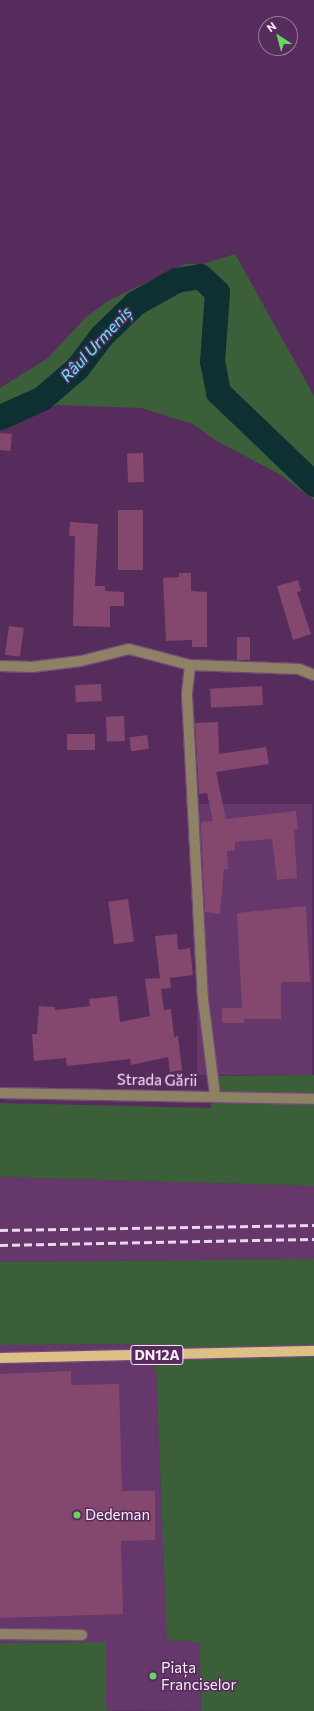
<!DOCTYPE html>
<html>
<head>
<meta charset="utf-8">
<style>
	body { margin:0 }
	#map { position:relative; width:314px; height:1711px; overflow:hidden; background:#562c5c; font-family:Commissioner,sans-serif }
	div>[style] { position:absolute }
	.built>* { inset:0; background:#65376b; transform-origin:0 0 }
	.green>* { inset:0; background:#3b6039 }
	.river>* { height:25px; margin:-12.5px; padding:0 12.5px; transform-origin:12.5px; border-radius:12.5px; background:#0f3033 }
	.building>* { inset:0; background:#84486e; transform-origin:0 0 }
	.roads { filter:drop-shadow(1px 0 #714b76) drop-shadow(-1px 0 #714b76) drop-shadow(0 1px #714b76) drop-shadow(0 -1px #714b76) }
	.minor>* { height:10px; margin:-5px; padding:0 5px; transform-origin:5px; border-radius:5px; background:#8f8165 }
	.major>* { height:10px; margin:-5px; padding:0 5px; transform-origin:5px; border-radius:5px; background:#dec087 }
	.rail>* { height:3px; margin-top:-1.5px; transform-origin:0; background:repeating-linear-gradient(90deg,#e9d7eb 0 8px,transparent 0 12px) }
	.dots>* { width:11px; height:11px; translate:-50% -50%; box-sizing:border-box; border:2px solid #562c5c; border-radius:50% }
	span { translate:-50% -50%; white-space:nowrap; text-align:center; line-height:1.15; -webkit-text-stroke:3px #562c5c; paint-order:stroke }
	.shield-label span { padding:1px 3px; background:#562c5c; border:1px solid; border-radius:3px; -webkit-text-stroke-width:0 }
	.shield-label { font-size:14px; color:#fcecfd; font-weight:700 }
	.street-label { font-size:15px; color:#fcecfd }
	.poi-label { font-size:15px; color:#fcecfd }
	.left { translate:0 -50%; text-align:left }
	.water-label { font-size:16px; color:#59f0fc; font-style:italic }
	.north { position:absolute; left:258px; top:16px; width:40px; height:40px; box-sizing:border-box; background:#562c5c; border:1px solid #98799c; border-radius:50%; rotate:324deg; font-size:11px; font-weight:700; line-height:16px; text-align:center; color:#fcecfd }
	.north::after { content:''; display:block; margin:auto; width:14px; height:18px; background:#68d465; clip-path:polygon(50% 0,100% 100%,50% 72%,0 100%) }
</style>
</head>
<body>
<div id="map">
	<div class="built">
		<div style="left:312px;top:804px;width:271px;height:115px;rotate:90deg"></div>
		<div style="clip-path:polygon(0 1177px,314px 1186px,314px 1259px,0 1262px)"></div>
		<div style="clip-path:polygon(155px 1344px,167px 1640px,199px 1642px,201px 1711px,106px 1710px,105px 1642px,0 1643px,0 1345px)"></div>
	</div>
	<div class="green">
		<div style="clip-path:polygon(235px 254px,314px 396px,314px 500px,279px 474px,215px 440px,193px 424px,141px 408px,57px 405px,0 427px,0 388px,48px 358px,86px 317px,108px 301px,185px 264px,203px 264px)"></div>
		<div style="clip-path:polygon(314px 1075px,314px 1186px,0 1177px,0 1103px,211px 1108px,208px 1076px)"></div>
		<div style="clip-path:polygon(314px 1259px,314px 1711px,201px 1711px,199px 1642px,167px 1640px,155px 1344px,0 1345px,0 1262px)"></div>
		<div style="clip-path:polygon(106px 1642px,106px 1710px,116px 1711px,0 1711px,0 1643px)"></div>
	</div>
	<div class="river">
		<div style="left:0;top:417px;width:46px;rotate:-24.3deg"></div>
		<div style="left:42px;top:398px;width:46px;rotate:-40.6deg"></div>
		<div style="left:77px;top:368px;width:41px;rotate:-52.9deg"></div>
		<div style="left:102px;top:335px;width:46px;rotate:-44.1deg"></div>
		<div style="left:135px;top:303px;width:47px;rotate:-29.3deg"></div>
		<div style="left:176px;top:280px;width:24px;rotate:-9deg"></div>
		<div style="left:200px;top:276px;width:23px;rotate:43deg"></div>
		<div style="left:217px;top:292px;width:69px;rotate:94.1deg"></div>
		<div style="left:212px;top:361px;width:32px;rotate:79deg"></div>
		<div style="left:218px;top:392px;width:133px;rotate:43.8deg"></div>
	</div>
	<div class="building">
		<div style="left:0;top:433px;width:12px;height:17px;rotate:5deg"></div>
		<div style="left:143px;top:453px;width:29px;height:16px;rotate:88deg"></div>
		<div style="left:143px;top:510px;width:60px;height:25px;rotate:90deg"></div>
		<div style="clip-path:polygon(70px 522px,98px 524px,95px 586px,105px 586px,105px 591px,124px 592px,124px 606px,110px 606px,110px 627px,73px 626px,75px 536px,69px 536px)"></div>
		<div style="clip-path:polygon(179px 573px,191px 573px,191px 591px,207px 592px,207px 647px,192px 647px,192px 640px,166px 641px,163px 578px,179px 577px)"></div>
		<div style="clip-path:polygon(298px 580px,301px 591px,297px 592px,311px 634px,293px 640px,277px 586px)"></div>
		<div style="left:9px;top:626px;width:15px;height:29px;rotate:8deg"></div>
		<div style="left:237px;top:637px;width:13px;height:23px"></div>
		<div style="left:101px;top:684px;width:17px;height:26px;rotate:87deg"></div>
		<div style="left:262px;top:686px;width:19px;height:52px;rotate:87deg"></div>
		<div style="left:124px;top:716px;width:25px;height:18px;rotate:88deg"></div>
		<div style="clip-path:polygon(218px 722px,219px 754px,266px 747px,269px 764px,216px 772px,226px 819px,296px 811px,298px 829px,294px 829px,297px 878px,277px 880px,272px 839px,235px 842px,235px 850px,227px 851px,228px 869px,224px 869px,220px 914px,205px 912px,201px 822px,213px 821px,207px 793px,199px 794px,195px 723px)"></div>
		<div style="left:95px;top:734px;width:16px;height:28px;rotate:90deg"></div>
		<div style="left:147px;top:735px;width:14px;height:18px;rotate:82deg"></div>
		<div style="left:128px;top:899px;width:43px;height:20px;rotate:82deg"></div>
		<div style="clip-path:polygon(306px 906px,310px 982px,281px 982px,281px 1019px,244px 1019px,244px 1023px,222px 1023px,222px 1008px,242px 1008px,237px 913px)"></div>
		<div style="clip-path:polygon(177px 934px,178px 950px,190px 948px,193px 975px,170px 978px,171px 988px,161px 989px,164px 1010px,171px 1009px,174px 1037px,178px 1036px,182px 1070px,170px 1072px,168px 1057px,131px 1065px,130px 1059px,67px 1066px,66px 1058px,34px 1061px,32px 1034px,37px 1034px,39px 1006px,55px 1007px,55px 1010px,90px 1006px,89px 999px,117px 996px,120px 1022px,150px 1016px,145px 979px,160px 978px,155px 936px)"></div>
		<div style="clip-path:polygon(71px 1371px,71px 1385px,119px 1384px,122px 1491px,155px 1491px,155px 1540px,121px 1541px,123px 1614px,0 1618px,0 1374px)"></div>
	</div>
	<div class="roads">
		<div class="minor">
			<div style="left:190px;top:665px;width:30px;rotate:96deg"></div>
			<div style="left:187px;top:695px;width:304px;rotate:87deg"></div>
			<div style="left:203px;top:999px;width:98px;rotate:82.9deg"></div>
			<div style="left:0;top:666px;width:32px;rotate:2deg"></div>
			<div style="left:32px;top:667px;width:49px;rotate:-7deg"></div>
			<div style="left:81px;top:661px;width:49px;rotate:-14deg"></div>
			<div style="left:129px;top:649px;width:63px;rotate:14.7deg"></div>
			<div style="left:190px;top:665px;width:109px;rotate:2.1deg"></div>
			<div style="left:299px;top:669px;width:16px;rotate:22deg"></div>
			<div style="left:0;top:1093px;width:314px;rotate:1.1deg"></div>
			<div style="left:0;top:1634px;width:82px;rotate:0.7deg"></div>
		</div>
		<div class="major">
			<div style="left:0;top:1358px;width:314px;rotate:-1.3deg"></div>
		</div>
	</div>
	<div class="rail">
		<div style="left:0;top:1230px;width:314px;rotate:-0.9deg"></div>
		<div style="left:0;top:1245px;width:314px;rotate:-1.1deg"></div>
	</div>
	<div class="dots">
		<div style="left:77px;top:1515px;background:#68d465"></div>
		<div style="left:153px;top:1676px;background:#68d465"></div>
	</div>
	<div class="shield-label">
		<span style="left:157px;top:1355px">DN12A</span>
	</div>
	<div class="street-label">
		<span style="left:157px;top:1080px;rotate:1deg">Strada Gării</span>
	</div>
	<div class="poi-label">
		<span class="left" style="left:85px;top:1515px">Dedeman</span>
		<span class="left" style="left:161px;top:1676px">Piața<br>Franciselor</span>
	</div>
	<div class="water-label">
		<span style="left:96px;top:344px;rotate:-47deg">Râul Urmeniș</span>
	</div>
	<div class="north">N</div>
</div>
</body>
</html>
